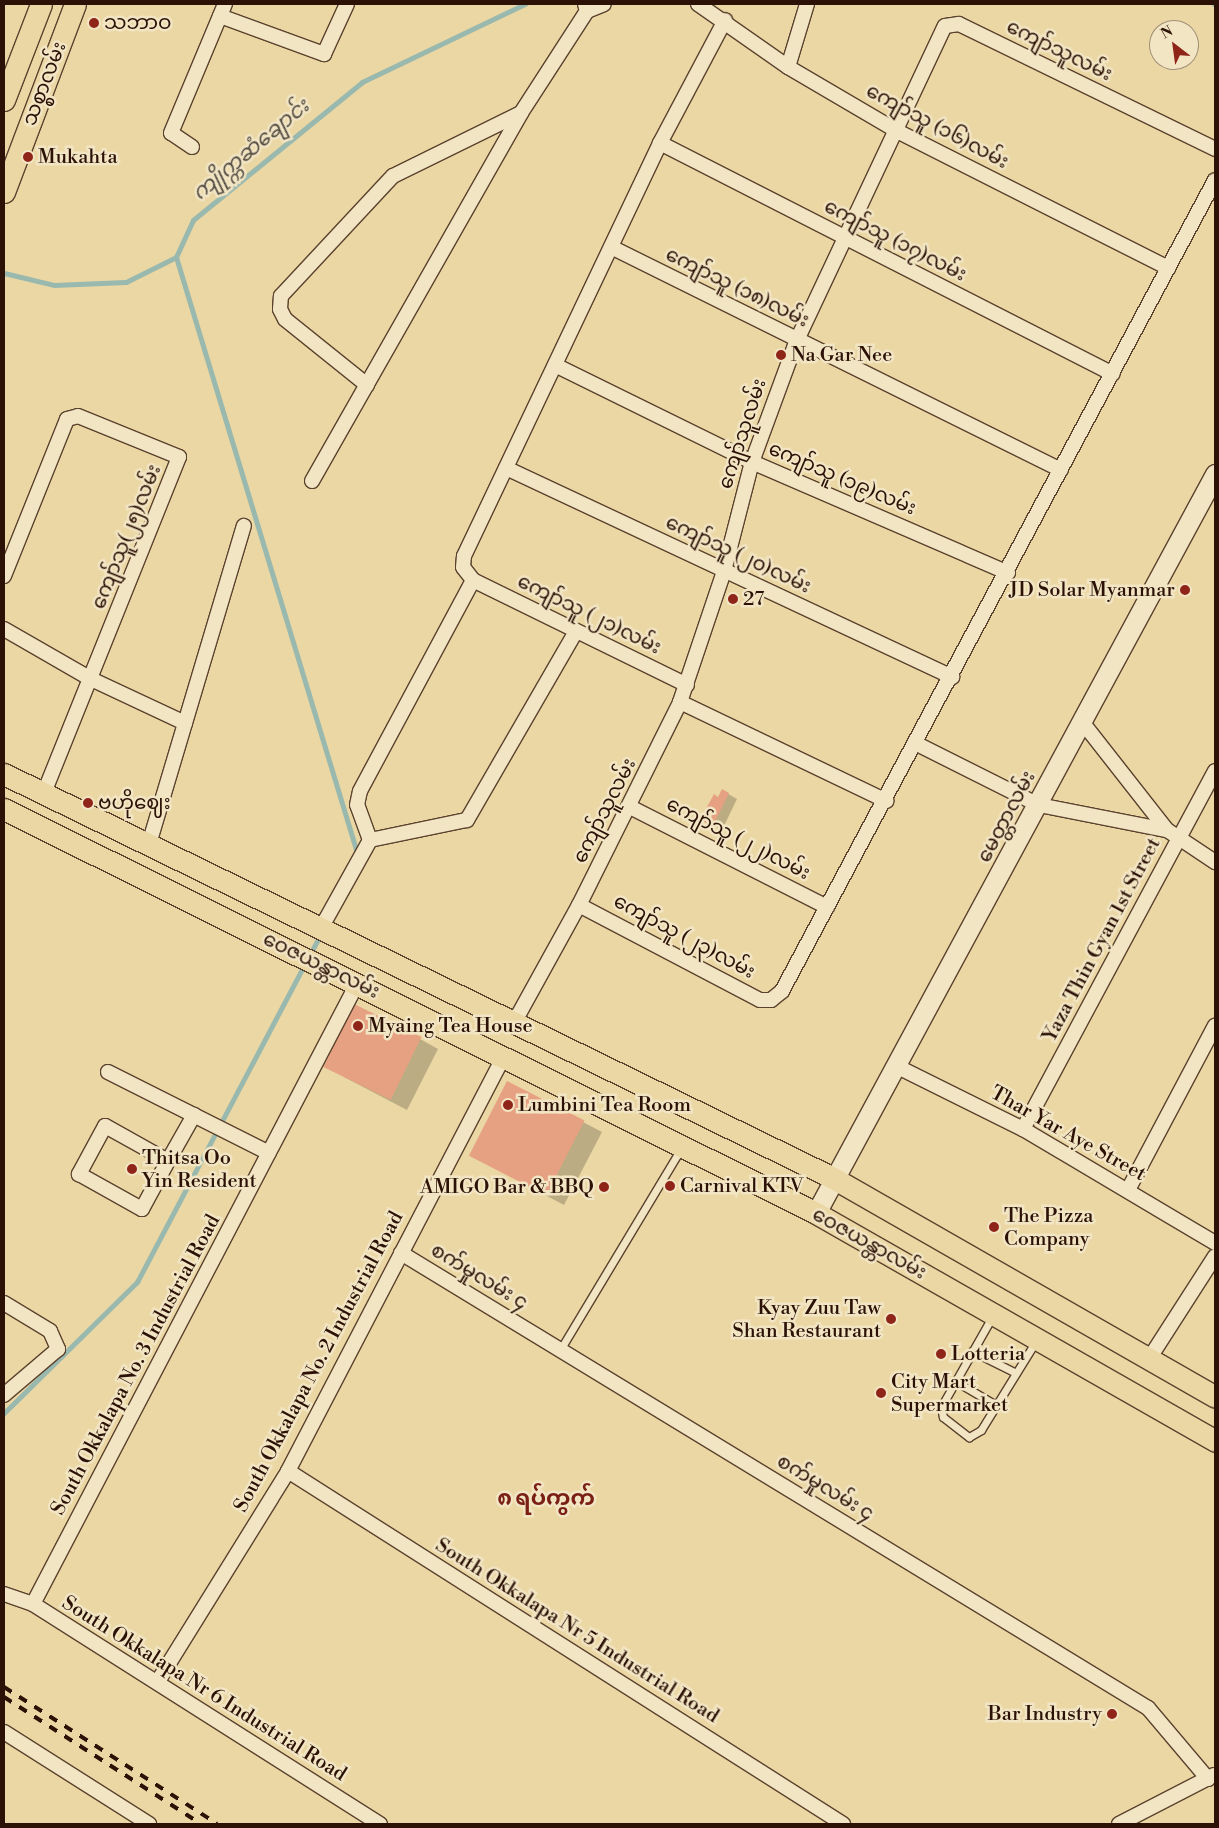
<!DOCTYPE html>
<html>
<head>
<meta charset="utf-8">
<style>
	body { margin:0 }
	#map { position:relative; width:1219px; height:1828px; overflow:hidden; background:#ebd7a4; font-family:"Libre Bodoni","Noto Sans Myanmar",serif }
	div>[style] { position:absolute }
	.shadow>* { inset:0; background:#0003 }
	.stream>* { height:5px; margin:-2.5px; padding:0 2.5px; transform-origin:2.5px; border-radius:2.5px; background:#99b8ae }
	.building>* { inset:0; background:#e6a182; transform-origin:0 0 }
	.roads { filter:drop-shadow(1px 0 #5b422e) drop-shadow(-1px 0 #5b422e) drop-shadow(0 1px #5b422e) drop-shadow(0 -1px #5b422e) }
	.lane>* { height:7px; margin:-3.5px; padding:0 3.5px; transform-origin:3.5px; border-radius:3.5px; background:#f2e5c4 }
	.street>* { height:14px; margin:-7px; padding:0 7px; transform-origin:7px; border-radius:7px; background:#f2e5c4 }
	.secondary>* { height:19px; margin:-9.5px; padding:0 9.5px; transform-origin:9.5px; border-radius:9.5px; background:#f2e5c4 }
	.primary>* { height:21px; margin:-10.5px; padding:0 10.5px; transform-origin:10.5px; border-radius:10.5px; background:#ebd7a4 }
	.rail>* { height:4px; margin-top:-2px; transform-origin:0; background:repeating-linear-gradient(90deg,#2b1106 0 9px,transparent 0 18px) }
	.dots>* { width:14px; height:14px; translate:-50% -50%; box-sizing:border-box; border:2px solid #f2e5c4; border-radius:50% }
	span { translate:-50% -50%; white-space:nowrap; text-align:center; line-height:1.15; -webkit-text-stroke:5px #f2e5c4; paint-order:stroke }
	.poi-label { font-size:20px; color:#2b1106 }
	.left { translate:0 -50%; text-align:left }
	.right { translate:-100% -50%; text-align:right }
	.street-label { font-size:20px; color:#2b1106 }
	.water-label { font-size:21px; color:#524b41; font-style:italic }
	.quarter-label { font-size:22px; color:#7a1f14; font-weight:700 }
	.frame { position:absolute; inset:0; border:5px solid #2b1106; pointer-events:none }
	.north { position:absolute; left:1149px; top:20px; width:50px; height:50px; box-sizing:border-box; background:#f2e5c4; border:1px solid #a29078; border-radius:50%; rotate:330deg; font-size:14px; font-weight:700; line-height:20px; text-align:center; color:#2b1106 }
	.north::after { content:''; display:block; margin:auto; width:18px; height:22px; background:#8f2418; clip-path:polygon(50% 0,100% 100%,50% 72%,0 100%) }
</style>
</head>
<body>
<div id="map">
	<div class="shadow">
		<div style="clip-path:polygon(723px 791px,737px 799px,722px 830px,711px 824px)"></div>
		<div style="clip-path:polygon(420px 1039px,438px 1049px,407px 1110px,344px 1077px)"></div>
		<div style="clip-path:polygon(508px 1083px,602px 1132px,564px 1205px,490px 1166px)"></div>
	</div>
	<div class="stream">
		<div style="left:1214px;top:4px;width:1px"></div>
		<div style="left:176px;top:257px;width:626px;rotate:73.1deg"></div>
		<div style="left:4px;top:273px;width:51px;rotate:13.5deg"></div>
		<div style="left:54px;top:285px;width:72px;rotate:-2.4deg"></div>
		<div style="left:126px;top:282px;width:56px;rotate:-26.6deg"></div>
		<div style="left:176px;top:257px;width:41px;rotate:-65.3deg"></div>
		<div style="left:193px;top:220px;width:218px;rotate:-39.2deg"></div>
		<div style="left:362px;top:82px;width:181px;rotate:-25.6deg"></div>
		<div style="left:309px;top:956px;width:26px;rotate:-62deg"></div>
		<div style="left:4px;top:1413px;width:187px;rotate:-44.6deg"></div>
		<div style="left:137px;top:1282px;width:360px;rotate:-62.2deg"></div>
	</div>
	<div class="building">
		<div style="clip-path:polygon(722px 789px,729px 793px,713px 826px,700px 820px,714px 794px,718px 797px)"></div>
		<div style="left:354px;top:1004px;width:75px;height:70px;rotate:26deg"></div>
		<div style="left:507px;top:1081px;width:87px;height:84px;rotate:27deg"></div>
	</div>
	<div class="roads">
		<div class="lane">
			<div style="left:992px;top:1317px;width:103px;rotate:119.5deg"></div>
			<div style="left:941px;top:1407px;width:10px;rotate:79deg"></div>
			<div style="left:943px;top:1417px;width:33px;rotate:38deg"></div>
			<div style="left:969px;top:1437px;width:14px;rotate:-30deg"></div>
			<div style="left:981px;top:1430px;width:105px;rotate:-58.3deg"></div>
			<div style="left:560px;top:1350px;width:235px;rotate:-59deg"></div>
			<div style="left:972px;top:1351px;width:49px;rotate:26.6deg"></div>
			<div style="left:955px;top:1381px;width:48px;rotate:30.3deg"></div>
		</div>
		<div class="street">
			<div style="left:698px;top:4px;width:110px;rotate:35deg"></div>
			<div style="left:788px;top:67px;width:126px;rotate:30.4deg"></div>
			<div style="left:897px;top:131px;width:304px;rotate:26.8deg"></div>
			<div style="left:587px;top:11px;width:18px;rotate:-22deg"></div>
			<div style="left:220px;top:16px;width:111px;rotate:20.1deg"></div>
			<div style="left:324px;top:54px;width:55px;rotate:-65.3deg"></div>
			<div style="left:788px;top:67px;width:66px;rotate:-73.2deg"></div>
			<div style="left:660px;top:143px;width:508px;rotate:27.02deg"></div>
			<div style="left:192px;top:147px;width:25px;rotate:-146deg"></div>
			<div style="left:171px;top:133px;width:140px;rotate:-67.3deg"></div>
			<div style="left:611px;top:247px;width:502px;rotate:26.36deg"></div>
			<div style="left:555px;top:365px;width:220px;rotate:26.2deg"></div>
			<div style="left:752px;top:462px;width:279px;rotate:23.4deg"></div>
			<div style="left:367px;top:385px;width:105px;rotate:-141.2deg"></div>
			<div style="left:285px;top:319px;width:11px;rotate:-117deg"></div>
			<div style="left:280px;top:309px;width:13px;rotate:-86deg"></div>
			<div style="left:281px;top:296px;width:164px;rotate:-47deg"></div>
			<div style="left:393px;top:176px;width:143px;rotate:-26.2deg"></div>
			<div style="left:506px;top:468px;width:493px;rotate:25.1deg"></div>
			<div style="left:312px;top:481px;width:423px;rotate:-60.4deg"></div>
			<div style="left:521px;top:113px;width:121px;rotate:-57.1deg"></div>
			<div style="left:587px;top:11px;width:7px;rotate:-106deg"></div>
			<div style="left:4px;top:576px;width:169px;rotate:-68.1deg"></div>
			<div style="left:67px;top:419px;width:11px;rotate:-15deg"></div>
			<div style="left:78px;top:416px;width:109px;rotate:22.1deg"></div>
			<div style="left:179px;top:457px;width:362px;rotate:111.9deg"></div>
			<div style="left:4px;top:629px;width:100px;rotate:29.9deg"></div>
			<div style="left:91px;top:679px;width:104px;rotate:25.1deg"></div>
			<div style="left:687px;top:685px;width:238px;rotate:-153.9deg"></div>
			<div style="left:473px;top:580px;width:16px;rotate:-128deg"></div>
			<div style="left:463px;top:567px;width:11px;rotate:-85deg"></div>
			<div style="left:464px;top:556px;width:457px;rotate:-64.6deg"></div>
			<div style="left:660px;top:143px;width:139px;rotate:-62.1deg"></div>
			<div style="left:680px;top:702px;width:229px;rotate:25.6deg"></div>
			<div style="left:1083px;top:723px;width:136px;rotate:51.9deg"></div>
			<div style="left:1167px;top:830px;width:58px;rotate:33.7deg"></div>
			<div style="left:917px;top:744px;width:136px;rotate:26.6deg"></div>
			<div style="left:1039px;top:805px;width:130px;rotate:11.1deg"></div>
			<div style="left:630px;top:807px;width:221px;rotate:26.9deg"></div>
			<div style="left:370px;top:840px;width:37px;rotate:-110deg"></div>
			<div style="left:357px;top:805px;width:14px;rotate:-78deg"></div>
			<div style="left:360px;top:791px;width:239px;rotate:-61.8deg"></div>
			<div style="left:149px;top:844px;width:332px;rotate:-73.4deg"></div>
			<div style="left:579px;top:905px;width:204px;rotate:27.7deg"></div>
			<div style="left:760px;top:1000px;width:11px"></div>
			<div style="left:771px;top:1000px;width:14px;rotate:-39deg"></div>
			<div style="left:782px;top:991px;width:919px;rotate:-61.9deg"></div>
			<div style="left:320px;top:930px;width:103px;rotate:-60.9deg"></div>
			<div style="left:370px;top:840px;width:99px;rotate:-11.7deg"></div>
			<div style="left:467px;top:820px;width:218px;rotate:-60deg"></div>
			<div style="left:515px;top:1021px;width:132px;rotate:-61.1deg"></div>
			<div style="left:579px;top:905px;width:227px;rotate:-63.5deg"></div>
			<div style="left:680px;top:702px;width:138px;rotate:-71.4deg"></div>
			<div style="left:724px;top:571px;width:113px;rotate:-75.6deg"></div>
			<div style="left:752px;top:462px;width:130px;rotate:-69.8deg"></div>
			<div style="left:797px;top:340px;width:347px;rotate:-64.8deg"></div>
			<div style="left:945px;top:26px;width:14px;rotate:-8deg"></div>
			<div style="left:959px;top:24px;width:285px;rotate:26deg"></div>
			<div style="left:898px;top:1067px;width:140px;rotate:26.4deg"></div>
			<div style="left:1023px;top:1129px;width:223px;rotate:30.7deg"></div>
			<div style="left:108px;top:1072px;width:180px;rotate:26.7deg"></div>
			<div style="left:1023px;top:1129px;width:406px;rotate:-61.8deg"></div>
			<div style="left:168px;top:1161px;width:72px;rotate:-150.9deg"></div>
			<div style="left:105px;top:1126px;width:55px;rotate:118.4deg"></div>
			<div style="left:79px;top:1174px;width:72px;rotate:29.1deg"></div>
			<div style="left:142px;top:1209px;width:55px;rotate:-61.6deg"></div>
			<div style="left:168px;top:1161px;width:53px;rotate:-60.5deg"></div>
			<div style="left:1128px;top:1190px;width:186px;rotate:-62.1deg"></div>
			<div style="left:401px;top:1253px;width:875px;rotate:31.35deg"></div>
			<div style="left:1148px;top:1708px;width:93px;rotate:49.8deg"></div>
			<div style="left:4px;top:1303px;width:54px;rotate:31.3deg"></div>
			<div style="left:50px;top:1331px;width:20px;rotate:66deg"></div>
			<div style="left:58px;top:1349px;width:71px;rotate:139.6deg"></div>
			<div style="left:1149px;top:1359px;width:122px;rotate:-57.3deg"></div>
			<div style="left:288px;top:1471px;width:658px;rotate:32.46deg"></div>
			<div style="left:4px;top:1594px;width:31px;rotate:19deg"></div>
			<div style="left:33px;top:1604px;width:411px;rotate:32.4deg"></div>
			<div style="left:33px;top:1604px;width:700px;rotate:-62.41deg"></div>
			<div style="left:158px;top:1681px;width:247px;rotate:-58.2deg"></div>
			<div style="left:288px;top:1471px;width:468px;rotate:-62.5deg"></div>
			<div style="left:4px;top:1732px;width:172px;rotate:32.4deg"></div>
			<div style="left:1119px;top:1824px;width:107px;rotate:-27.3deg"></div>
		</div>
		<div class="secondary">
			<div style="left:816px;top:1213px;width:840px;rotate:-61.63deg"></div>
		</div>
		<div class="primary">
			<div style="left:4px;top:100px;width:103px;rotate:-68.9deg"></div>
			<div style="left:4px;top:192px;width:201px;rotate:-69.3deg"></div>
			<div style="left:4px;top:774px;width:924px;rotate:25.98deg"></div>
			<div style="left:835px;top:1179px;width:438px;rotate:29.8deg"></div>
			<div style="left:4px;top:809px;width:907px;rotate:26.45deg"></div>
			<div style="left:816px;top:1213px;width:460px;rotate:29.7deg"></div>
		</div>
	</div>
	<div class="rail">
		<div style="left:4px;top:1687px;width:253px;rotate:32.7deg"></div>
		<div style="left:4px;top:1697px;width:234px;rotate:32.8deg"></div>
	</div>
	<div class="dots">
		<div style="left:94px;top:23px;background:#8f2418"></div>
		<div style="left:28px;top:157px;background:#8f2418"></div>
		<div style="left:781px;top:355px;background:#8f2418"></div>
		<div style="left:1185px;top:590px;background:#8f2418"></div>
		<div style="left:733px;top:599px;background:#8f2418"></div>
		<div style="left:88px;top:803px;background:#8f2418"></div>
		<div style="left:358px;top:1026px;background:#8f2418"></div>
		<div style="left:508px;top:1105px;background:#8f2418"></div>
		<div style="left:132px;top:1169px;background:#8f2418"></div>
		<div style="left:670px;top:1186px;background:#8f2418"></div>
		<div style="left:604px;top:1187px;background:#8f2418"></div>
		<div style="left:994px;top:1227px;background:#8f2418"></div>
		<div style="left:891px;top:1319px;background:#8f2418"></div>
		<div style="left:941px;top:1354px;background:#8f2418"></div>
		<div style="left:881px;top:1393px;background:#8f2418"></div>
		<div style="left:1112px;top:1714px;background:#8f2418"></div>
	</div>
	<div class="poi-label">
		<span class="left" style="left:104px;top:23px">သဘာဝ</span>
		<span class="left" style="left:38px;top:157px">Mukahta</span>
		<span class="left" style="left:791px;top:355px">Na Gar Nee</span>
		<span class="right" style="left:1175px;top:590px">JD Solar Myanmar</span>
		<span class="left" style="left:743px;top:599px">27</span>
		<span class="left" style="left:98px;top:803px">ဗဟိုဈေး</span>
		<span class="left" style="left:368px;top:1026px">Myaing Tea House</span>
		<span class="left" style="left:518px;top:1105px">Lumbini Tea Room</span>
		<span class="left" style="left:142px;top:1170px">Thitsa Oo<br>Yin Resident</span>
		<span class="left" style="left:680px;top:1186px">Carnival KTV</span>
		<span class="right" style="left:594px;top:1187px">AMIGO Bar &amp; BBQ</span>
		<span class="left" style="left:1004px;top:1228px">The Pizza<br>Company</span>
		<span class="right" style="left:881px;top:1320px">Kyay Zuu Taw<br>Shan Restaurant</span>
		<span class="left" style="left:951px;top:1354px">Lotteria</span>
		<span class="left" style="left:891px;top:1394px">City Mart<br>Supermarket</span>
		<span class="right" style="left:1102px;top:1714px">Bar Industry</span>
	</div>
	<div class="street-label">
		<span style="left:1059px;top:51px;rotate:26deg">ကျော်သူလမ်း</span>
		<span style="left:45px;top:84px;rotate:-69deg">သစ္စာလမ်း</span>
		<span style="left:937px;top:127px;rotate:28deg">ကျော်သူ (၁၆)လမ်း</span>
		<span style="left:895px;top:241px;rotate:27deg">ကျော်သူ (၁၇)လမ်း</span>
		<span style="left:737px;top:288px;rotate:26deg">ကျော်သူ (၁၈)လမ်း</span>
		<span style="left:743px;top:434px;rotate:-72deg">ကျော်သူလမ်း</span>
		<span style="left:842px;top:479px;rotate:23deg">ကျော်သူ (၁၉)လမ်း</span>
		<span style="left:127px;top:537px;rotate:-68deg">ကျော်သူ(၂၅)လမ်း</span>
		<span style="left:738px;top:555px;rotate:25deg">ကျော်သူ (၂၀)လမ်း</span>
		<span style="left:589px;top:615px;rotate:26deg">ကျော်သူ (၂၁)လမ်း</span>
		<span style="left:605px;top:811px;rotate:-63deg">ကျော်သူလမ်း</span>
		<span style="left:1007px;top:817px;rotate:-62deg">မေတ္တာလမ်း</span>
		<span style="left:738px;top:839px;rotate:27deg">ကျော်သူ (၂၂)လမ်း</span>
		<span style="left:684px;top:937px;rotate:28deg">ကျော်သူ (၂၃)လမ်း</span>
		<span style="left:1102px;top:940px;rotate:-62deg">Yaza Thin Gyan 1st Street</span>
		<span style="left:321px;top:966px;rotate:26deg">ဝေဇယန္တာလမ်း</span>
		<span style="left:1068px;top:1134px;rotate:29deg">Thar Yar Aye Street</span>
		<span style="left:869px;top:1244px;rotate:29deg">ဝေဇယန္တာလမ်း</span>
		<span style="left:479px;top:1277px;rotate:31deg">စက်မှုလမ်း ၄</span>
		<span style="left:319px;top:1362px;rotate:-62deg">South Okkalapa No. 2 Industrial Road</span>
		<span style="left:136px;top:1365px;rotate:-62deg">South Okkalapa No. 3 Industrial Road</span>
		<span style="left:825px;top:1488px;rotate:31deg">စက်မှုလမ်း ၄</span>
		<span style="left:577px;top:1631px;rotate:32deg">South Okkalapa Nr 5 Industrial Road</span>
		<span style="left:204px;top:1689px;rotate:32deg">South Okkalapa Nr 6 Industrial Road</span>
	</div>
	<div class="water-label">
		<span style="left:251px;top:150px;rotate:-40deg">ကျိုက္ကဆံချောင်း</span>
	</div>
	<div class="quarter-label">
		<span style="left:546px;top:1499px">၈ ရပ်ကွက်</span>
	</div>
	<div class="frame"></div>
	<div class="north">N</div>
</div>
</body>
</html>
